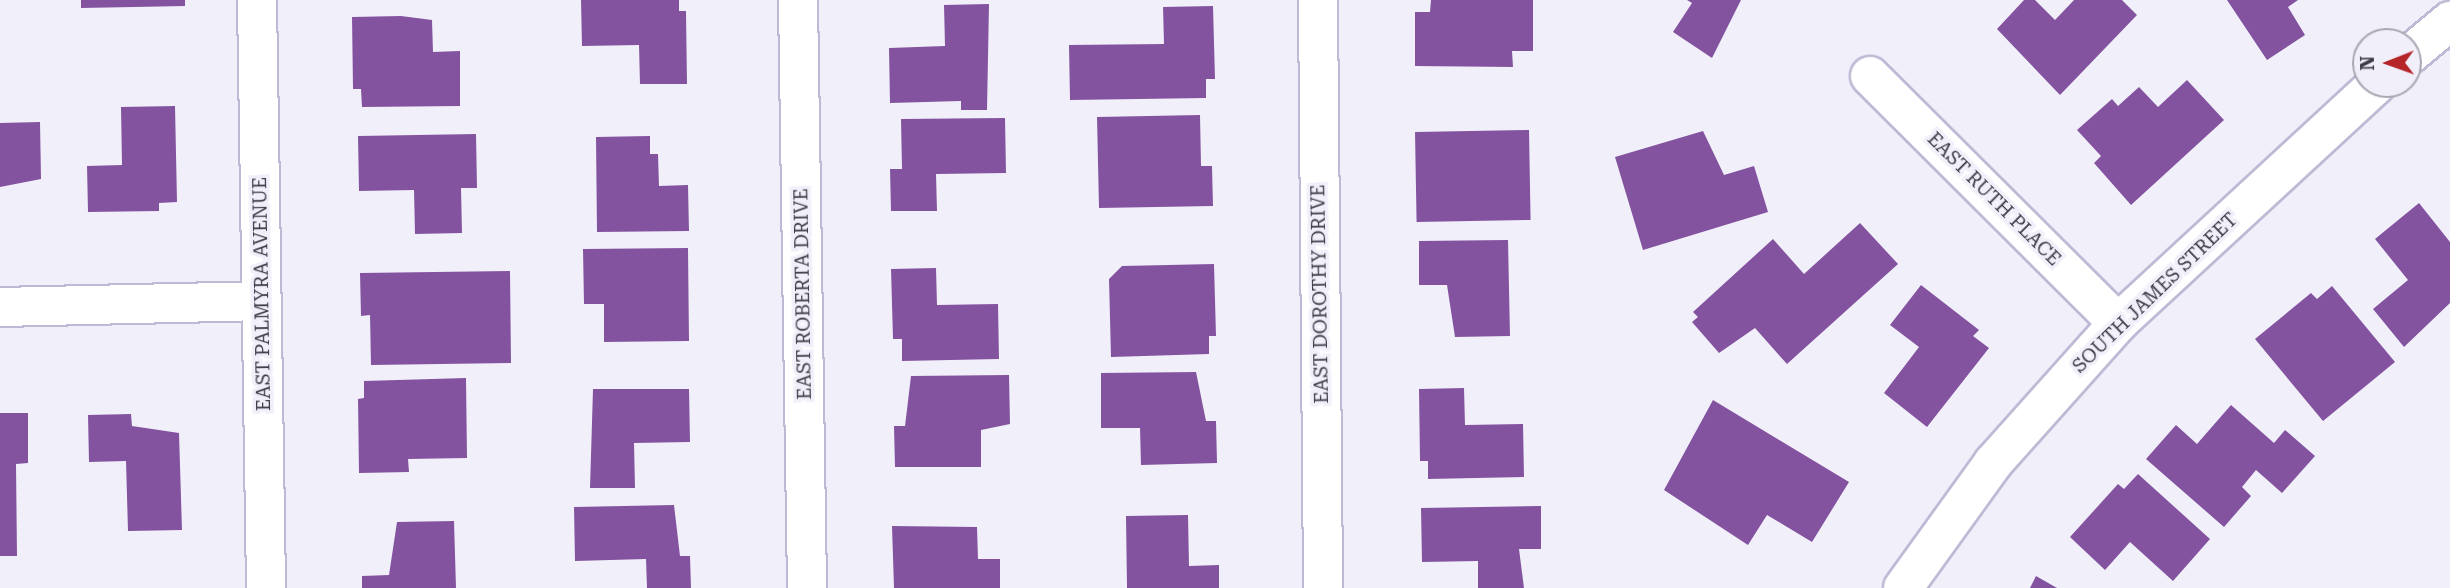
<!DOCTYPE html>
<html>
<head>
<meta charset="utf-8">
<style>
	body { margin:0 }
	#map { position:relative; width:2450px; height:588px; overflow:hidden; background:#f1effa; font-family:"Roboto Serif",serif }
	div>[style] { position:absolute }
	.building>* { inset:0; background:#8453a0; transform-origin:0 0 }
	.roads { filter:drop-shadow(2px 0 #bebad5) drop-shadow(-2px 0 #bebad5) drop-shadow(0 2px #bebad5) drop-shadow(0 -2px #bebad5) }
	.minor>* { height:38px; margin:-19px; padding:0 19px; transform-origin:19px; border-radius:19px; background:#fff }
	.tertiary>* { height:38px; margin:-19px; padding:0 19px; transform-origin:19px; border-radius:19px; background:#fff }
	span { translate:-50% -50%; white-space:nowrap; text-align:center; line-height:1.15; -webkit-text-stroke:7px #f1effa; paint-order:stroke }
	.street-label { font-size:19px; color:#3d3b47 }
	.north { position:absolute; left:2352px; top:28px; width:70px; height:70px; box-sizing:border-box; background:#f1effa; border:2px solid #a9a7b2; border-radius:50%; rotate:269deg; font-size:19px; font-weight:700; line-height:28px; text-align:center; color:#3d3b47 }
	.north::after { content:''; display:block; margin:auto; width:24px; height:32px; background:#b52527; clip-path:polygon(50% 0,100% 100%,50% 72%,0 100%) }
</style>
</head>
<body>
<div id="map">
	<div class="building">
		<div style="clip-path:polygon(81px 0,185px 0,185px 6px,81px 8px)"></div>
		<div style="clip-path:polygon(581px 0,679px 0,679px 11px,686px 11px,687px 84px,640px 84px,639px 45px,582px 46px)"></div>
		<div style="clip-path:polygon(1431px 0,1533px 0,1533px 51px,1512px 51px,1513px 67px,1415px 66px,1415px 12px,1430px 12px)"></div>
		<div style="clip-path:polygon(1687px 0,1741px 0,1712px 58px,1673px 32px,1692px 3px)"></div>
		<div style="clip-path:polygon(2024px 0,2035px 0,2055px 20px,2074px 0,2122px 0,2137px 15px,2060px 95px,1997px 29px)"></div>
		<div style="clip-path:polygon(2227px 0,2298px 0,2288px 7px,2305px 35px,2267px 60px)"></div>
		<div style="clip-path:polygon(989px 4px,987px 110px,961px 110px,961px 101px,890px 103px,889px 48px,945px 46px,944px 5px)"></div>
		<div style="clip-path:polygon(1213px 6px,1215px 79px,1206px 79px,1206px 98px,1070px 100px,1069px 45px,1164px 44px,1163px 7px)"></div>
		<div style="clip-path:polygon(401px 16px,432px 20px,433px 52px,460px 51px,460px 106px,362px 107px,361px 89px,353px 89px,352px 17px)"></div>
		<div style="clip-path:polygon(2187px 80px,2224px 120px,2131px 205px,2094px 163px,2101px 156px,2077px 130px,2112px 99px,2118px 106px,2139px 87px,2158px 107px)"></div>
		<div style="clip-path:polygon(175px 106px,177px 202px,159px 203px,159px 211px,88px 212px,87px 166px,122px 165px,121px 107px)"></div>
		<div style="clip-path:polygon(1200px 115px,1201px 166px,1212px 166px,1213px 206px,1099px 208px,1097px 117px)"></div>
		<div style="clip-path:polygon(1005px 118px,1006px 173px,936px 174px,937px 211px,891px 211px,890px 169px,902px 169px,901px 119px)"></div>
		<div style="clip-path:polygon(40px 122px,41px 179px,0 187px,0 123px)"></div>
		<div style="left:1529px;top:130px;width:90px;height:114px;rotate:89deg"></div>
		<div style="clip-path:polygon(1703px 131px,1724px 175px,1754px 166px,1768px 212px,1643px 250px,1615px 157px)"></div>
		<div style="clip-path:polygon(476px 134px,477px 188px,461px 188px,462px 233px,415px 234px,414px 190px,359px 191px,358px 136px)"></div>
		<div style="clip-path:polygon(650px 136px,650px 154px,658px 154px,659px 186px,688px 185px,689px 231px,597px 232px,596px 137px)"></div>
		<div style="clip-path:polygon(2419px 203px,2450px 242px,2450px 303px,2404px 347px,2373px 309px,2408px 280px,2375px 239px)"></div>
		<div style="clip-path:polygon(1860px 223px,1898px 264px,1787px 364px,1755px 328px,1719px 353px,1692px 322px,1698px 317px,1693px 312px,1773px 239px,1804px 274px)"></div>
		<div style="clip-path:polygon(1508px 240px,1510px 336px,1455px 337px,1447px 285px,1419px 285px,1419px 241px)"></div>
		<div style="clip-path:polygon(688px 248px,689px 341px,604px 342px,604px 304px,584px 304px,583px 249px)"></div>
		<div style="clip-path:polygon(1214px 264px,1216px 336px,1209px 336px,1209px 354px,1111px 357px,1109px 279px,1122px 266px)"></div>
		<div style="clip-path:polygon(936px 268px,937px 305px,998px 304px,999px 359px,902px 361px,902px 339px,893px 339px,891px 269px)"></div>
		<div style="clip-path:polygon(510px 271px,511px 363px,371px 365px,370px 315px,361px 316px,360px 273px)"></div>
		<div style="clip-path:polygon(1921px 285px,1979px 330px,1973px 336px,1989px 348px,1927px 427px,1884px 393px,1919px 347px,1890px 325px)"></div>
		<div style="clip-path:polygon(2332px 286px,2395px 362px,2323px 421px,2255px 339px,2311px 293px,2317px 299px)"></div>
		<div style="clip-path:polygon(1196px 372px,1206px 421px,1216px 421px,1217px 463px,1141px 465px,1140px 428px,1101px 428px,1101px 373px)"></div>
		<div style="clip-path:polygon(1009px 375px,1010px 424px,981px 430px,981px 467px,895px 467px,894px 426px,905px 426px,911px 376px)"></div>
		<div style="clip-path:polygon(466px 378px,467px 458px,408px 459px,409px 472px,359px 473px,358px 399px,364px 398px,364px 381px)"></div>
		<div style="clip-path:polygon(1464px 388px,1465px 425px,1523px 424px,1524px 477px,1428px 479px,1428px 461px,1420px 461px,1419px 389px)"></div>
		<div style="clip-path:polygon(593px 389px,689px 389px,690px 442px,634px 443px,635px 488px,590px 488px)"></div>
		<div style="clip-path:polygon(1713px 400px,1849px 482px,1812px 542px,1767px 515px,1748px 545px,1664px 490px)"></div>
		<div style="clip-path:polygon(2231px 405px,2274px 443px,2285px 430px,2315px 456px,2282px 493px,2256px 470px,2242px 487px,2251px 496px,2224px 527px,2146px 459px,2176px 425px,2197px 444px)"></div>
		<div style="clip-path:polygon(0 413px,28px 413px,28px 463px,16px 464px,17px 556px,0 556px)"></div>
		<div style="clip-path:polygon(131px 414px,132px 426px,179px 433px,182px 530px,128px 531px,126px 461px,89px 462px,88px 415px)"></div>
		<div style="clip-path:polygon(2138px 474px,2210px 539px,2173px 581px,2130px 542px,2105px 570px,2070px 537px,2118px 484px,2124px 489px)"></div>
		<div style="clip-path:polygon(674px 505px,680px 556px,690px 556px,691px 588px,647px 588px,646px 559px,575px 561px,574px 507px)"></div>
		<div style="clip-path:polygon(1541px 506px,1541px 549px,1519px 549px,1524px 588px,1478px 588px,1478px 561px,1422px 562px,1421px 508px)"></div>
		<div style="clip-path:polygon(1188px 515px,1189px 566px,1219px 565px,1219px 588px,1127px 588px,1126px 516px)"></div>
		<div style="clip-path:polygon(454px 521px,456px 588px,362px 588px,362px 576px,389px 575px,397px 522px)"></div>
		<div style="clip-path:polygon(892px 526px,977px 527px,978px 559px,1000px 559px,1000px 588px,894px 588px)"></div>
		<div style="clip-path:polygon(2036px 576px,2057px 588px,2030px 588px)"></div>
	</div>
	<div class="roads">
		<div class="minor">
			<div style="left:798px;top:0;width:588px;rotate:89.12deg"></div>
			<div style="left:1318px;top:0;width:588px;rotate:89.51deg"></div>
			<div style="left:2408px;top:56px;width:55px;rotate:-39.8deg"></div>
			<div style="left:1870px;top:76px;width:350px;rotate:44.9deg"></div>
			<div style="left:0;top:307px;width:262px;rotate:-1.3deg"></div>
			<div style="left:1903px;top:588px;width:154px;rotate:-54.2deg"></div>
			<div style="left:1993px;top:463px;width:188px;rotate:-48.2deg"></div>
			<div style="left:2118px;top:323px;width:352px;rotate:-42.7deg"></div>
		</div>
		<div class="tertiary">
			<div style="left:257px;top:0;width:588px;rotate:89.12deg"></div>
		</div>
	</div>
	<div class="street-label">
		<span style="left:1994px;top:199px;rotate:45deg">EAST RUTH PLACE</span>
		<span style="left:2155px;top:293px;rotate:-44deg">SOUTH JAMES STREET</span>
		<span style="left:262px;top:294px;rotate:-91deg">EAST PALMYRA AVENUE</span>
		<span style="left:803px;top:294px;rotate:-91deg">EAST ROBERTA DRIVE</span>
		<span style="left:1320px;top:294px;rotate:-91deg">EAST DOROTHY DRIVE</span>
	</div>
	<div class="north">N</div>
</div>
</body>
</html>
